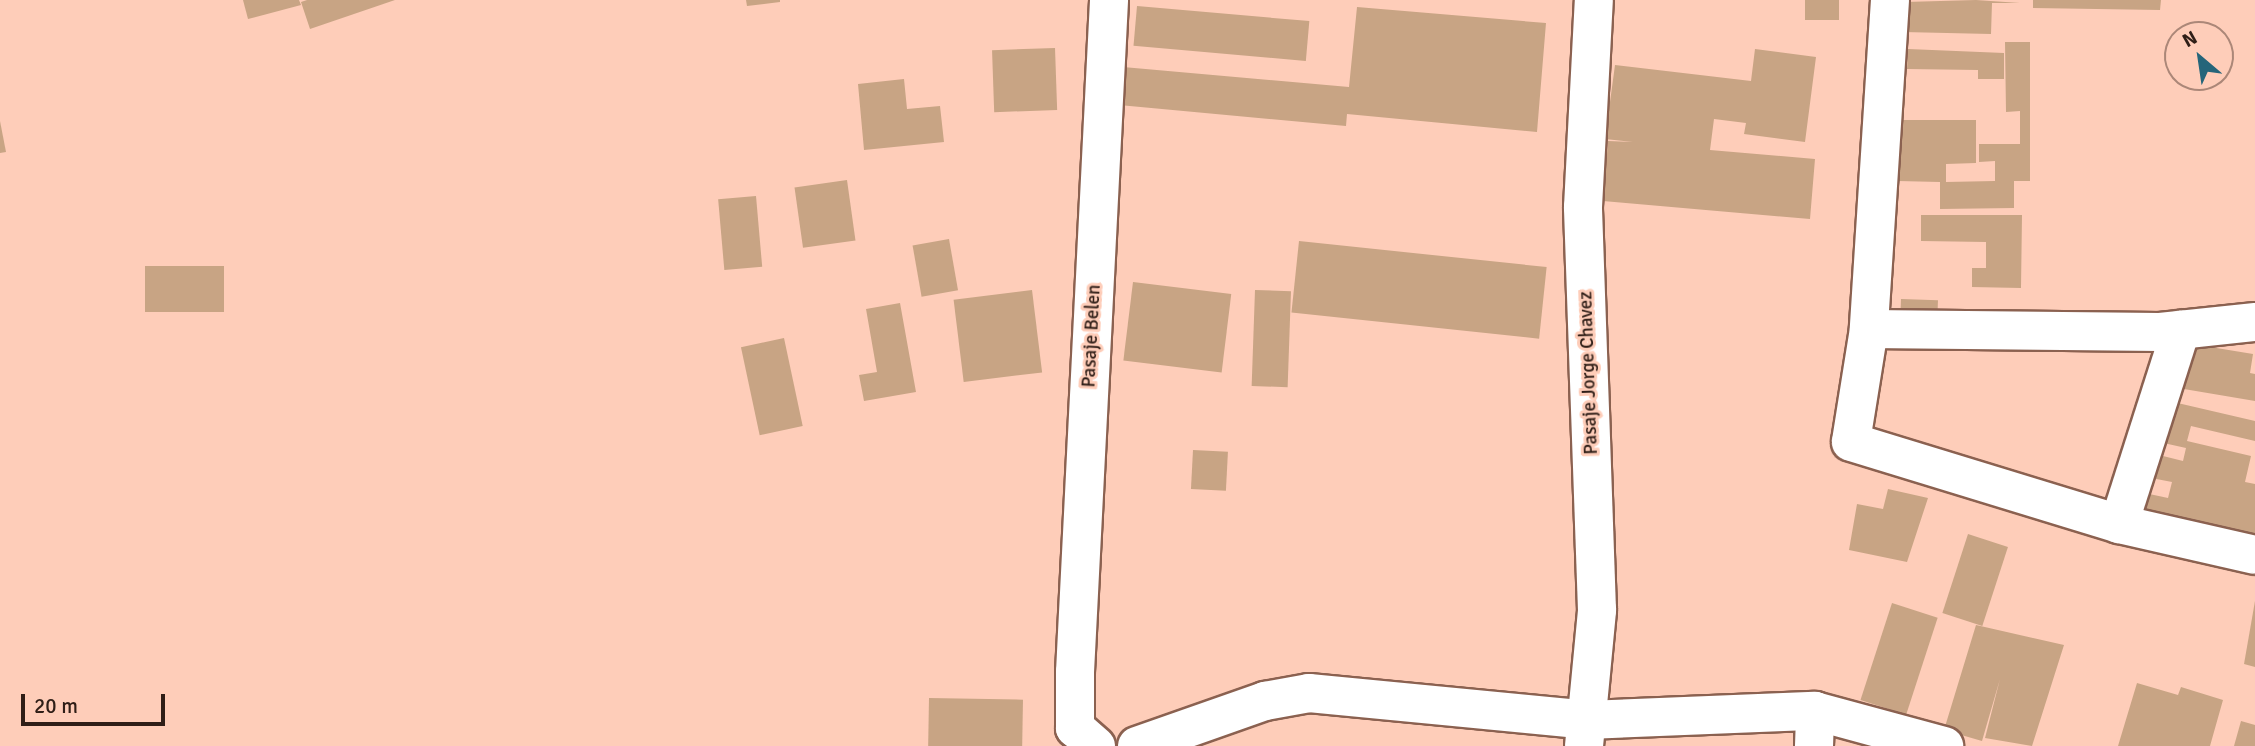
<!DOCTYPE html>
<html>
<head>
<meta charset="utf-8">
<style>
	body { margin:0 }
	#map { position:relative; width:2255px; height:746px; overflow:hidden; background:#fecdb9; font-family:Signika,sans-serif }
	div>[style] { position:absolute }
	.building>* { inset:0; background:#c8a484; transform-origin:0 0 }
	.roads { filter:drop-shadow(2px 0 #8b6150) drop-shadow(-2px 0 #8b6150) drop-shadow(0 2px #8b6150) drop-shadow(0 -2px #8b6150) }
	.street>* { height:38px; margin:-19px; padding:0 19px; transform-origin:19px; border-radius:19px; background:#fff }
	span { translate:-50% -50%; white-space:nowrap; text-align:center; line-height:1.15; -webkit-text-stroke:6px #fecdb9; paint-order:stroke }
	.street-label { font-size:19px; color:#2f1e17 }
	.north { position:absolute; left:2164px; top:21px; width:70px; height:70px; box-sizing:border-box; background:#fecdb9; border:2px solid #ab8778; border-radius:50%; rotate:331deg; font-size:19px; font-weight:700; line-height:28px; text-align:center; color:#2f1e17 }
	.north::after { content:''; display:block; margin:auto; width:24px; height:32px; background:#25657a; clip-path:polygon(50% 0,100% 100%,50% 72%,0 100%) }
	.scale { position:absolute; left:21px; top:694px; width:144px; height:32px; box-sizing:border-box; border:4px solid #2f1e17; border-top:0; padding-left:9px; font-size:21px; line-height:24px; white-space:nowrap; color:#2f1e17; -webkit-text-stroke:5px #fecdb9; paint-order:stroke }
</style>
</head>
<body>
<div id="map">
	<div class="building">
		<div style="clip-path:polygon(243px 0,299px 0,301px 5px,248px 19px)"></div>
		<div style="clip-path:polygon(307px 0,395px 0,310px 29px,301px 2px)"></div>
		<div style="clip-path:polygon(746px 0,780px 0,780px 2px,747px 6px)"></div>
		<div style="left:1805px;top:0;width:34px;height:20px"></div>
		<div style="clip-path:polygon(1976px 0,2020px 3px,1992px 3px,1991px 34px,1903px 32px,1905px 2px)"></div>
		<div style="clip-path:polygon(2033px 0,2161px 0,2160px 10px,2033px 8px)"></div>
		<div style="left:1137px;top:6px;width:173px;height:40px;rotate:5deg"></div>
		<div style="clip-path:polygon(1357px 7px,1546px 23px,1537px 132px,1347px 114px,1346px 126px,1119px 105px,1123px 67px,1349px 87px)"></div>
		<div style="clip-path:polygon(2005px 42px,2030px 42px,2030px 181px,2014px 181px,2014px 208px,1940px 209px,1940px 182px,1898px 181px,1899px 120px,1976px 120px,1976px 163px,1946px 164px,1946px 182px,1995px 181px,1995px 161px,1979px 162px,1979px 144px,2020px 144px,2020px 111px,2006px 112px)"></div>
		<div style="left:1055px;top:48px;width:62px;height:63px;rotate:88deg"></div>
		<div style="clip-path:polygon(1755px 49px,1816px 57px,1805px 142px,1744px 134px,1746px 123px,1714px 119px,1710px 150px,1815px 159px,1810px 219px,1603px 201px,1608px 141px,1633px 142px,1605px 139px,1615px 65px,1751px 81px)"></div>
		<div style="clip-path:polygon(1908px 49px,2004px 53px,2004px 79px,1978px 79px,1978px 70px,1907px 69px)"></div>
		<div style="clip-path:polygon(904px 79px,907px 109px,940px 106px,944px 142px,864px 150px,858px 84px)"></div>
		<div style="clip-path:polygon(0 121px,6px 152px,0 153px)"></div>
		<div style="left:847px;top:180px;width:61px;height:53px;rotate:82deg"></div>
		<div style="left:756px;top:196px;width:71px;height:38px;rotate:85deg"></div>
		<div style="clip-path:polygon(1921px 215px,2022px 215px,2021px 288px,1972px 287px,1972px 268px,1986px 268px,1986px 242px,1921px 241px)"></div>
		<div style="left:949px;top:239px;width:52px;height:37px;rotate:80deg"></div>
		<div style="left:1299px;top:241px;width:249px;height:72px;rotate:6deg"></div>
		<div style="left:224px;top:266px;width:46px;height:79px;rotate:90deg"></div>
		<div style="left:1133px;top:282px;width:99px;height:79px;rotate:7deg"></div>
		<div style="left:1032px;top:290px;width:83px;height:79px;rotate:83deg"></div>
		<div style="left:1255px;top:290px;width:36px;height:96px;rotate:2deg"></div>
		<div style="left:1901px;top:299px;width:37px;height:26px;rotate:2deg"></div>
		<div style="clip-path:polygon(900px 303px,916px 392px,864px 401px,859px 375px,877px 372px,866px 309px)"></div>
		<div style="left:784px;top:338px;width:90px;height:44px;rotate:78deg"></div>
		<div style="clip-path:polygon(2186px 343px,2253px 354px,2250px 373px,2255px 374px,2255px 401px,2178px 388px)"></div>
		<div style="clip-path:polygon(2169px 401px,2255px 421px,2255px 441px,2191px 426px,2187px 441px,2251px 456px,2245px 482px,2255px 484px,2255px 552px,2132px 525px,2140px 492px,2168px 498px,2172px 482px,2146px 477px,2151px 453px,2183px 461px,2186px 448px,2159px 442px)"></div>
		<div style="left:1193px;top:450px;width:35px;height:39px;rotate:3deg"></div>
		<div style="clip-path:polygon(1888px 489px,1928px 498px,1907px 562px,1849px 550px,1857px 504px,1883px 509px)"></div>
		<div style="left:1968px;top:534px;width:42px;height:83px;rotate:18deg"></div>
		<div style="clip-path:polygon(2255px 601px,2255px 667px,2244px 664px)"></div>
		<div style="left:1892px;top:603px;width:48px;height:102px;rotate:18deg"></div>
		<div style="clip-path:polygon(1976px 625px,2064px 645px,2032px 746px,1985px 738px,2000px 679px,1982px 741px,1944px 730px)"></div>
		<div style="clip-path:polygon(2137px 683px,2178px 695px,2181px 687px,2223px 700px,2210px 746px,2118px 746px)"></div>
		<div style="left:929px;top:698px;width:94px;height:48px;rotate:1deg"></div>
		<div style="clip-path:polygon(2241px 721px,2255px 725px,2255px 746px,2234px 746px)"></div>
	</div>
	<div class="roads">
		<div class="street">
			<div style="left:1890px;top:0;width:330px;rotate:93.7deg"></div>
			<div style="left:1869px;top:329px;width:114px;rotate:99.1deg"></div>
			<div style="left:1851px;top:442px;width:280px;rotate:17deg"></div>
			<div style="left:2119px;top:524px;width:139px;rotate:12.8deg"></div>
			<div style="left:1869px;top:329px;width:291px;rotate:0.6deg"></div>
			<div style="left:2160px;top:332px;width:96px;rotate:-6deg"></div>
			<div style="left:2119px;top:524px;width:204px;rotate:-72.3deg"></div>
			<div style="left:1096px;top:746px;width:28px;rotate:-139deg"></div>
			<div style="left:1075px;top:728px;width:56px;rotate:-90deg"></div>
			<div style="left:1075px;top:672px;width:673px;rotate:-87.1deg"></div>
			<div style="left:1137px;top:746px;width:136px;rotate:-19.4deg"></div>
			<div style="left:1265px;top:701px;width:45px;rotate:-10.3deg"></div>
			<div style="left:1309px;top:693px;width:279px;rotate:5.5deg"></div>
			<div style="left:1587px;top:720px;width:228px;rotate:-2.3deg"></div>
			<div style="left:1815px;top:711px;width:134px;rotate:15.2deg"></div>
			<div style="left:1584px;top:746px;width:137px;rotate:-84.5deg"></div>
			<div style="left:1597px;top:610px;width:403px;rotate:-92deg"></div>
			<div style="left:1583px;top:207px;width:207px;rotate:-87deg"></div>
			<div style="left:1814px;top:746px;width:35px;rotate:-88deg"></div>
		</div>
	</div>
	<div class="street-label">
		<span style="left:1092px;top:336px;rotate:-87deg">Pasaje Belen</span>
		<span style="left:1589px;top:373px;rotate:-92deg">Pasaje Jorge Chavez</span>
	</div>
	<div class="north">N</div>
	<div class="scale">20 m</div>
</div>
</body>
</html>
